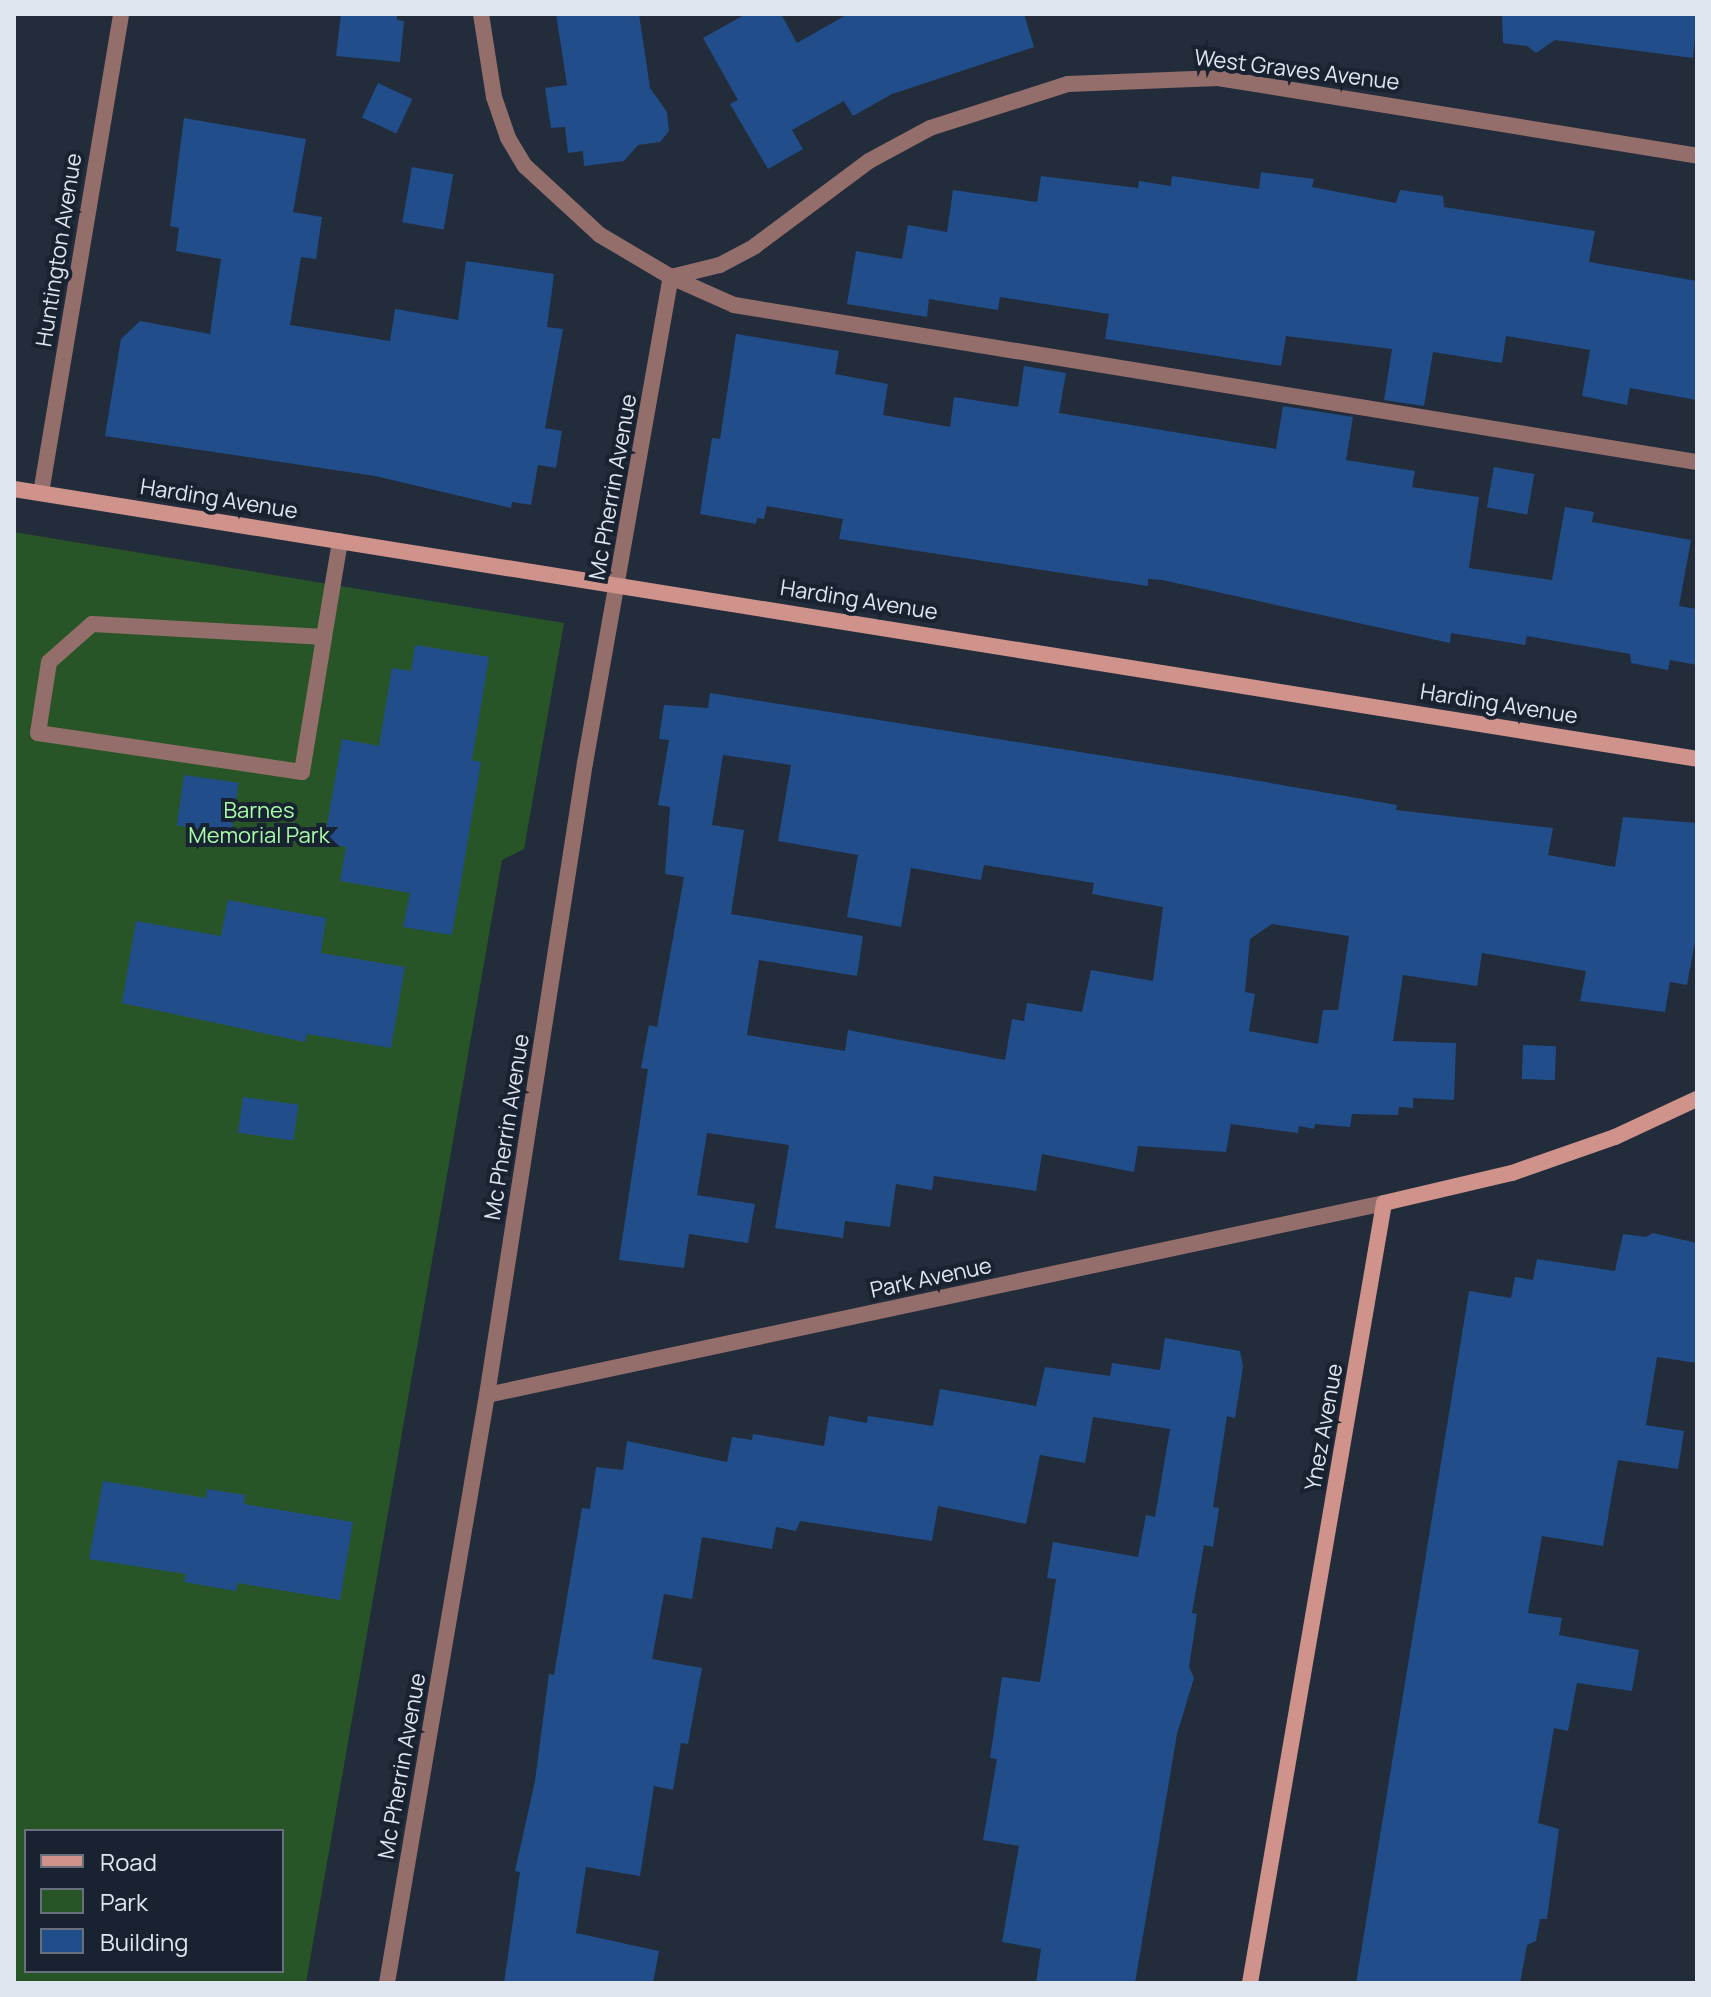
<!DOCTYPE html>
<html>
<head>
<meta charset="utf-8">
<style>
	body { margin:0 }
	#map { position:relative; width:1711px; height:1997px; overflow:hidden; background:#222c3b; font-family:Manrope,sans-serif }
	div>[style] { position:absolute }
	.green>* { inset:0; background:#275528 }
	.building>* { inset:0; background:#214e8a; transform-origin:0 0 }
	.lane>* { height:16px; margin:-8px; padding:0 8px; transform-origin:8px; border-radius:8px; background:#946e6a }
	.street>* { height:16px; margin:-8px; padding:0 8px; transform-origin:8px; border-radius:8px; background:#946e6a }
	.secondary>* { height:16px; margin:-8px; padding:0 8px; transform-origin:8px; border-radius:8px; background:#d0938c }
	span { translate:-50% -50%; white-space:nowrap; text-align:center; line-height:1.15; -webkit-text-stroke:8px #182231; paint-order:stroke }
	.street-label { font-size:22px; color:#dfe6f0 }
	.park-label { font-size:22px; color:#a7fca7 }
	.frame { position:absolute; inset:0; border:16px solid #dfe6f0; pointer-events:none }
	.legend { position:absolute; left:24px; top:1829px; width:260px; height:144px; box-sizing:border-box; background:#182231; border:2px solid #68707d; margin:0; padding:10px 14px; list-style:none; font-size:24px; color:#dfe6f0 }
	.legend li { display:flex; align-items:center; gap:16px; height:40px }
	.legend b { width:40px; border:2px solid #68707d }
</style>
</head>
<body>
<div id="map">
	<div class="green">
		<div style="clip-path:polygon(evenodd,14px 532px,564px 623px,524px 849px,502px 860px,306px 1983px,14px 1983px,14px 532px,26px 1831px,282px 1831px,282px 1971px,26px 1971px,26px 1831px)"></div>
	</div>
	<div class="building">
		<div style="clip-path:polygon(341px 14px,397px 14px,397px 20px,404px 21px,400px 62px,336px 56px)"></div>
		<div style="clip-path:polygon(556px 14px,639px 14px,650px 88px,667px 112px,669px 131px,660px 142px,638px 145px,624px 161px,584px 166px,583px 151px,568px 153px,565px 127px,551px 128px,545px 88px,567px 85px)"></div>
		<div style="clip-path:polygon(746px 14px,781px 14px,797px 43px,848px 14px,1024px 14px,1034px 47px,892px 94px,853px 116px,844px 101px,792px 130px,803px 149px,768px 169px,730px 104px,738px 100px,703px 38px)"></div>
		<div style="clip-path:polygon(1502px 14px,1697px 14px,1693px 58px,1555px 40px,1536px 53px,1527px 46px,1503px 43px)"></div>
		<div style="left:378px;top:83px;width:38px;height:38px;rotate:25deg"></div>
		<div style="clip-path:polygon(184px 118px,306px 139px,293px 212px,322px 217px,316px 259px,301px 257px,290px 325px,390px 341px,395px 309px,458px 320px,466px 261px,554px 274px,547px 327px,563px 329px,545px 428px,562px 431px,556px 468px,538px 465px,531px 505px,512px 502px,511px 508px,375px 476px,105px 436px,121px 339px,140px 321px,210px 334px,221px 259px,176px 251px,179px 228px,170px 226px)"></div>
		<div style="left:412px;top:167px;width:42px;height:56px;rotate:10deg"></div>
		<div style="clip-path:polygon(1261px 172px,1314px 179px,1312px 187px,1396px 203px,1400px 190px,1443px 196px,1444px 207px,1595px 231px,1589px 262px,1697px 281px,1697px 400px,1630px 388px,1627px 405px,1582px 396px,1590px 350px,1506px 336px,1502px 363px,1433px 352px,1424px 406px,1384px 400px,1392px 349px,1286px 336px,1281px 366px,1105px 339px,1109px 314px,1000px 297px,998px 310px,929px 299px,927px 317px,847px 304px,856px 251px,902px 259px,908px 225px,947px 232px,953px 190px,1037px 202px,1041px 176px,1138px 188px,1139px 181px,1171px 186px,1172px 176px,1259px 189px)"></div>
		<div style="clip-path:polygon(736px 334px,839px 351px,835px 374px,888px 384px,883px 415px,950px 427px,954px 397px,1018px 407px,1024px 366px,1066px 373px,1059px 413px,1276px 449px,1283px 406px,1353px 417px,1346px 460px,1415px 471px,1412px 487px,1479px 497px,1469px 568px,1552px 580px,1565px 507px,1594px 512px,1592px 522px,1691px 540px,1679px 606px,1697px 609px,1697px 665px,1670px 660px,1668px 670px,1631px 663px,1630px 654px,1527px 636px,1525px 645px,1451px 633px,1450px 643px,1162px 580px,1148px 579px,1148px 586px,839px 539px,843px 519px,767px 506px,764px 519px,757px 518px,756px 524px,700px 514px,712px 438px,720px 439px)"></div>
		<div style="left:1494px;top:467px;width:41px;height:41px;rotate:10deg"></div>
		<div style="clip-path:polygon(415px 645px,489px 657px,472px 760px,481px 762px,452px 935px,403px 927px,410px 893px,340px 881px,346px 847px,324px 843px,342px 739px,379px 746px,392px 668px,411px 671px)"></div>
		<div style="clip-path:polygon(evenodd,710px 693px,1236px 777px,1397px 805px,1396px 810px,1553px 828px,1548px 855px,1615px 867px,1623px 817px,1697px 823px,1697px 931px,1687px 985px,1670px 982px,1665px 1012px,1580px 1001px,1586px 971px,1482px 953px,1477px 986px,1403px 975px,1393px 1041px,1456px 1043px,1454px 1100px,1413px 1098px,1413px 1108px,1399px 1107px,1398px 1115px,1352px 1114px,1350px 1127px,1315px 1124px,1314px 1129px,1299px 1126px,1298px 1133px,1231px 1124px,1226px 1152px,1138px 1146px,1134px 1172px,1042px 1154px,1036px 1191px,934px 1176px,932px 1190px,896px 1184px,890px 1227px,845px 1221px,843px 1238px,775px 1228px,789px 1145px,707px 1133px,697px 1195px,755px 1204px,748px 1243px,689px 1234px,684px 1268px,619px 1260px,648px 1069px,641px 1068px,649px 1025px,657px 1027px,684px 877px,665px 874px,670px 807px,658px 805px,669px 740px,659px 739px,664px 705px,708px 708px,710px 693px,723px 755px,791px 765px,778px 841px,858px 855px,847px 917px,901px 927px,911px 868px,981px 880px,984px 865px,1094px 883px,1092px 894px,1163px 907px,1153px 981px,1091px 970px,1082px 1012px,1027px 1003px,1024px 1021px,1012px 1019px,1005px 1060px,848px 1030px,845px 1051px,747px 1035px,759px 960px,857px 976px,863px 936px,731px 914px,744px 830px,712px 825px,723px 755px,710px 693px,1272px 924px,1349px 936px,1338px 1010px,1323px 1010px,1318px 1044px,1249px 1031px,1255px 994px,1245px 992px,1250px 939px,1272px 924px)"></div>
		<div style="left:184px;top:775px;width:55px;height:51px;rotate:8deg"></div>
		<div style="clip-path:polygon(228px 900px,326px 918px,321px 953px,405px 967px,391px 1048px,307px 1034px,305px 1042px,122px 1003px,136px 921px,221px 936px)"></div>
		<div style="left:1523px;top:1045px;width:33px;height:34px;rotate:2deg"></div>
		<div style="left:243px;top:1097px;width:56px;height:36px;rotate:8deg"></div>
		<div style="clip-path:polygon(1653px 1233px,1697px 1243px,1697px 1363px,1657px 1357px,1646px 1425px,1684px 1431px,1678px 1469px,1618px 1460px,1603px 1546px,1542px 1536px,1528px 1613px,1562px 1618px,1559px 1635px,1639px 1650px,1632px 1691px,1577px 1683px,1568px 1731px,1554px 1728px,1538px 1823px,1559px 1829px,1547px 1919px,1540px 1919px,1536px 1941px,1527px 1945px,1520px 1983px,1356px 1983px,1469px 1291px,1511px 1298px,1515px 1277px,1533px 1280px,1537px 1259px,1615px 1271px,1623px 1234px,1646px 1237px)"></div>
		<div style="clip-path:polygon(1165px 1338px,1240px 1351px,1243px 1367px,1235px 1418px,1227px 1416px,1213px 1507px,1219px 1508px,1213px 1547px,1204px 1545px,1192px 1613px,1197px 1614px,1189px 1667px,1194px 1678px,1177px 1734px,1135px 1983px,1036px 1983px,1041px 1949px,1002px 1942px,1019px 1846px,983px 1840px,997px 1759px,990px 1758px,1002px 1677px,1040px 1682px,1056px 1579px,1047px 1578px,1053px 1542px,1138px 1557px,1146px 1515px,1155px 1517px,1170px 1429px,1093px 1417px,1085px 1463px,1040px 1455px,1026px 1524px,938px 1506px,932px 1541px,800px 1521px,796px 1531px,776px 1527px,772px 1549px,702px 1537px,692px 1599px,664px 1594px,652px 1659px,702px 1668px,688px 1744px,681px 1743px,673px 1790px,654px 1786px,640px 1876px,586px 1867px,576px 1933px,659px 1951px,653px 1983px,504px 1983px,520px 1872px,515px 1871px,535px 1781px,549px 1674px,554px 1675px,582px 1508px,590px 1509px,596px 1467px,623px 1470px,627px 1441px,727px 1462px,732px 1437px,752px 1440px,753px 1434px,824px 1446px,829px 1416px,867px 1423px,868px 1416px,933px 1426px,940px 1389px,1036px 1406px,1045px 1367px,1110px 1376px,1112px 1363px,1160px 1370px)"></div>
		<div style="clip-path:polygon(103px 1481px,206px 1498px,207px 1489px,245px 1495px,244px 1504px,353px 1522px,340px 1600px,238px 1583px,236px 1591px,184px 1582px,186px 1574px,89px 1559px)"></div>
	</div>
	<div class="lane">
		<div style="left:671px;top:277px;width:69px;rotate:24deg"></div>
		<div style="left:734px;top:305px;width:976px;rotate:9.26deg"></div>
		<div style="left:324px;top:637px;width:232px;rotate:-176.8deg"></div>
		<div style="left:92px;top:624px;width:57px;rotate:138.5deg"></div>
		<div style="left:49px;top:662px;width:72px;rotate:98.8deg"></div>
		<div style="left:38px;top:733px;width:267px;rotate:8.4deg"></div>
		<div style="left:302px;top:772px;width:137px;rotate:-80.7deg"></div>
		<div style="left:324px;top:637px;width:97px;rotate:-80.5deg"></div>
	</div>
	<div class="street">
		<div style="left:481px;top:14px;width:84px;rotate:81.1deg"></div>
		<div style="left:494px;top:97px;width:43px;rotate:71.1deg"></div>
		<div style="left:508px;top:138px;width:33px;rotate:59deg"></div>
		<div style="left:525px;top:166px;width:102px;rotate:42.6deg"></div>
		<div style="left:600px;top:235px;width:82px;rotate:30.6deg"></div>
		<div style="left:671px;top:277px;width:50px;rotate:-13.8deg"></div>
		<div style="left:720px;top:265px;width:40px;rotate:-28deg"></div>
		<div style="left:755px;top:246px;width:142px;rotate:-36.7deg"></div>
		<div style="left:869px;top:161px;width:69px;rotate:-28.4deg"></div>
		<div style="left:930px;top:128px;width:145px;rotate:-17.7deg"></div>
		<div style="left:1068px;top:84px;width:150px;rotate:-2.3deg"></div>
		<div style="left:1218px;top:78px;width:485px;rotate:9.2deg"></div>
		<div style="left:41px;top:493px;width:486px;rotate:-80.5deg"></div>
		<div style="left:487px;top:1395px;width:917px;rotate:-12.08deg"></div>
		<div style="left:387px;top:1983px;width:596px;rotate:-80.35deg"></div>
		<div style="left:487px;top:1395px;width:640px;rotate:-81.19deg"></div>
		<div style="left:585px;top:763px;width:494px;rotate:-80deg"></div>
	</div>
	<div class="secondary">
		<div style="left:14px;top:489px;width:1705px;rotate:9.11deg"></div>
		<div style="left:1250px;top:1983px;width:791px;rotate:-80.25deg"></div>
		<div style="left:1384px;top:1203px;width:131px;rotate:-13.2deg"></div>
		<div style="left:1512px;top:1173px;width:109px;rotate:-19.3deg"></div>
		<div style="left:1615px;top:1137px;width:90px;rotate:-24.9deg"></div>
	</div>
	<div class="street-label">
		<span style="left:1297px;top:70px;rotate:7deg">West Graves Avenue</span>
		<span style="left:59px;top:250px;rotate:-81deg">Huntington Avenue</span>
		<span style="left:613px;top:487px;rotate:-80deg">Mc Pherrin Avenue</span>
		<span style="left:219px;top:499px;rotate:9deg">Harding Avenue</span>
		<span style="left:859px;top:600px;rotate:9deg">Harding Avenue</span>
		<span style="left:1499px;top:704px;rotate:9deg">Harding Avenue</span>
		<span style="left:507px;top:1127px;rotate:-81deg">Mc Pherrin Avenue</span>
		<span style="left:931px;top:1278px;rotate:-12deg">Park Avenue</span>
		<span style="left:1324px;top:1427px;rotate:-80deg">Ynez Avenue</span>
		<span style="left:402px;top:1766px;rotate:-80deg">Mc Pherrin Avenue</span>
	</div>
	<div class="park-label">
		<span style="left:259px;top:823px">Barnes<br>Memorial Park</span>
	</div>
	<div class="frame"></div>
	<ul class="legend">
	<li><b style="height:10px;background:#d0938c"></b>Road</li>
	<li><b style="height:22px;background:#275528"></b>Park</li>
	<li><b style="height:22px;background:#214e8a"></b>Building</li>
	</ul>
</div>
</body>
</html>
